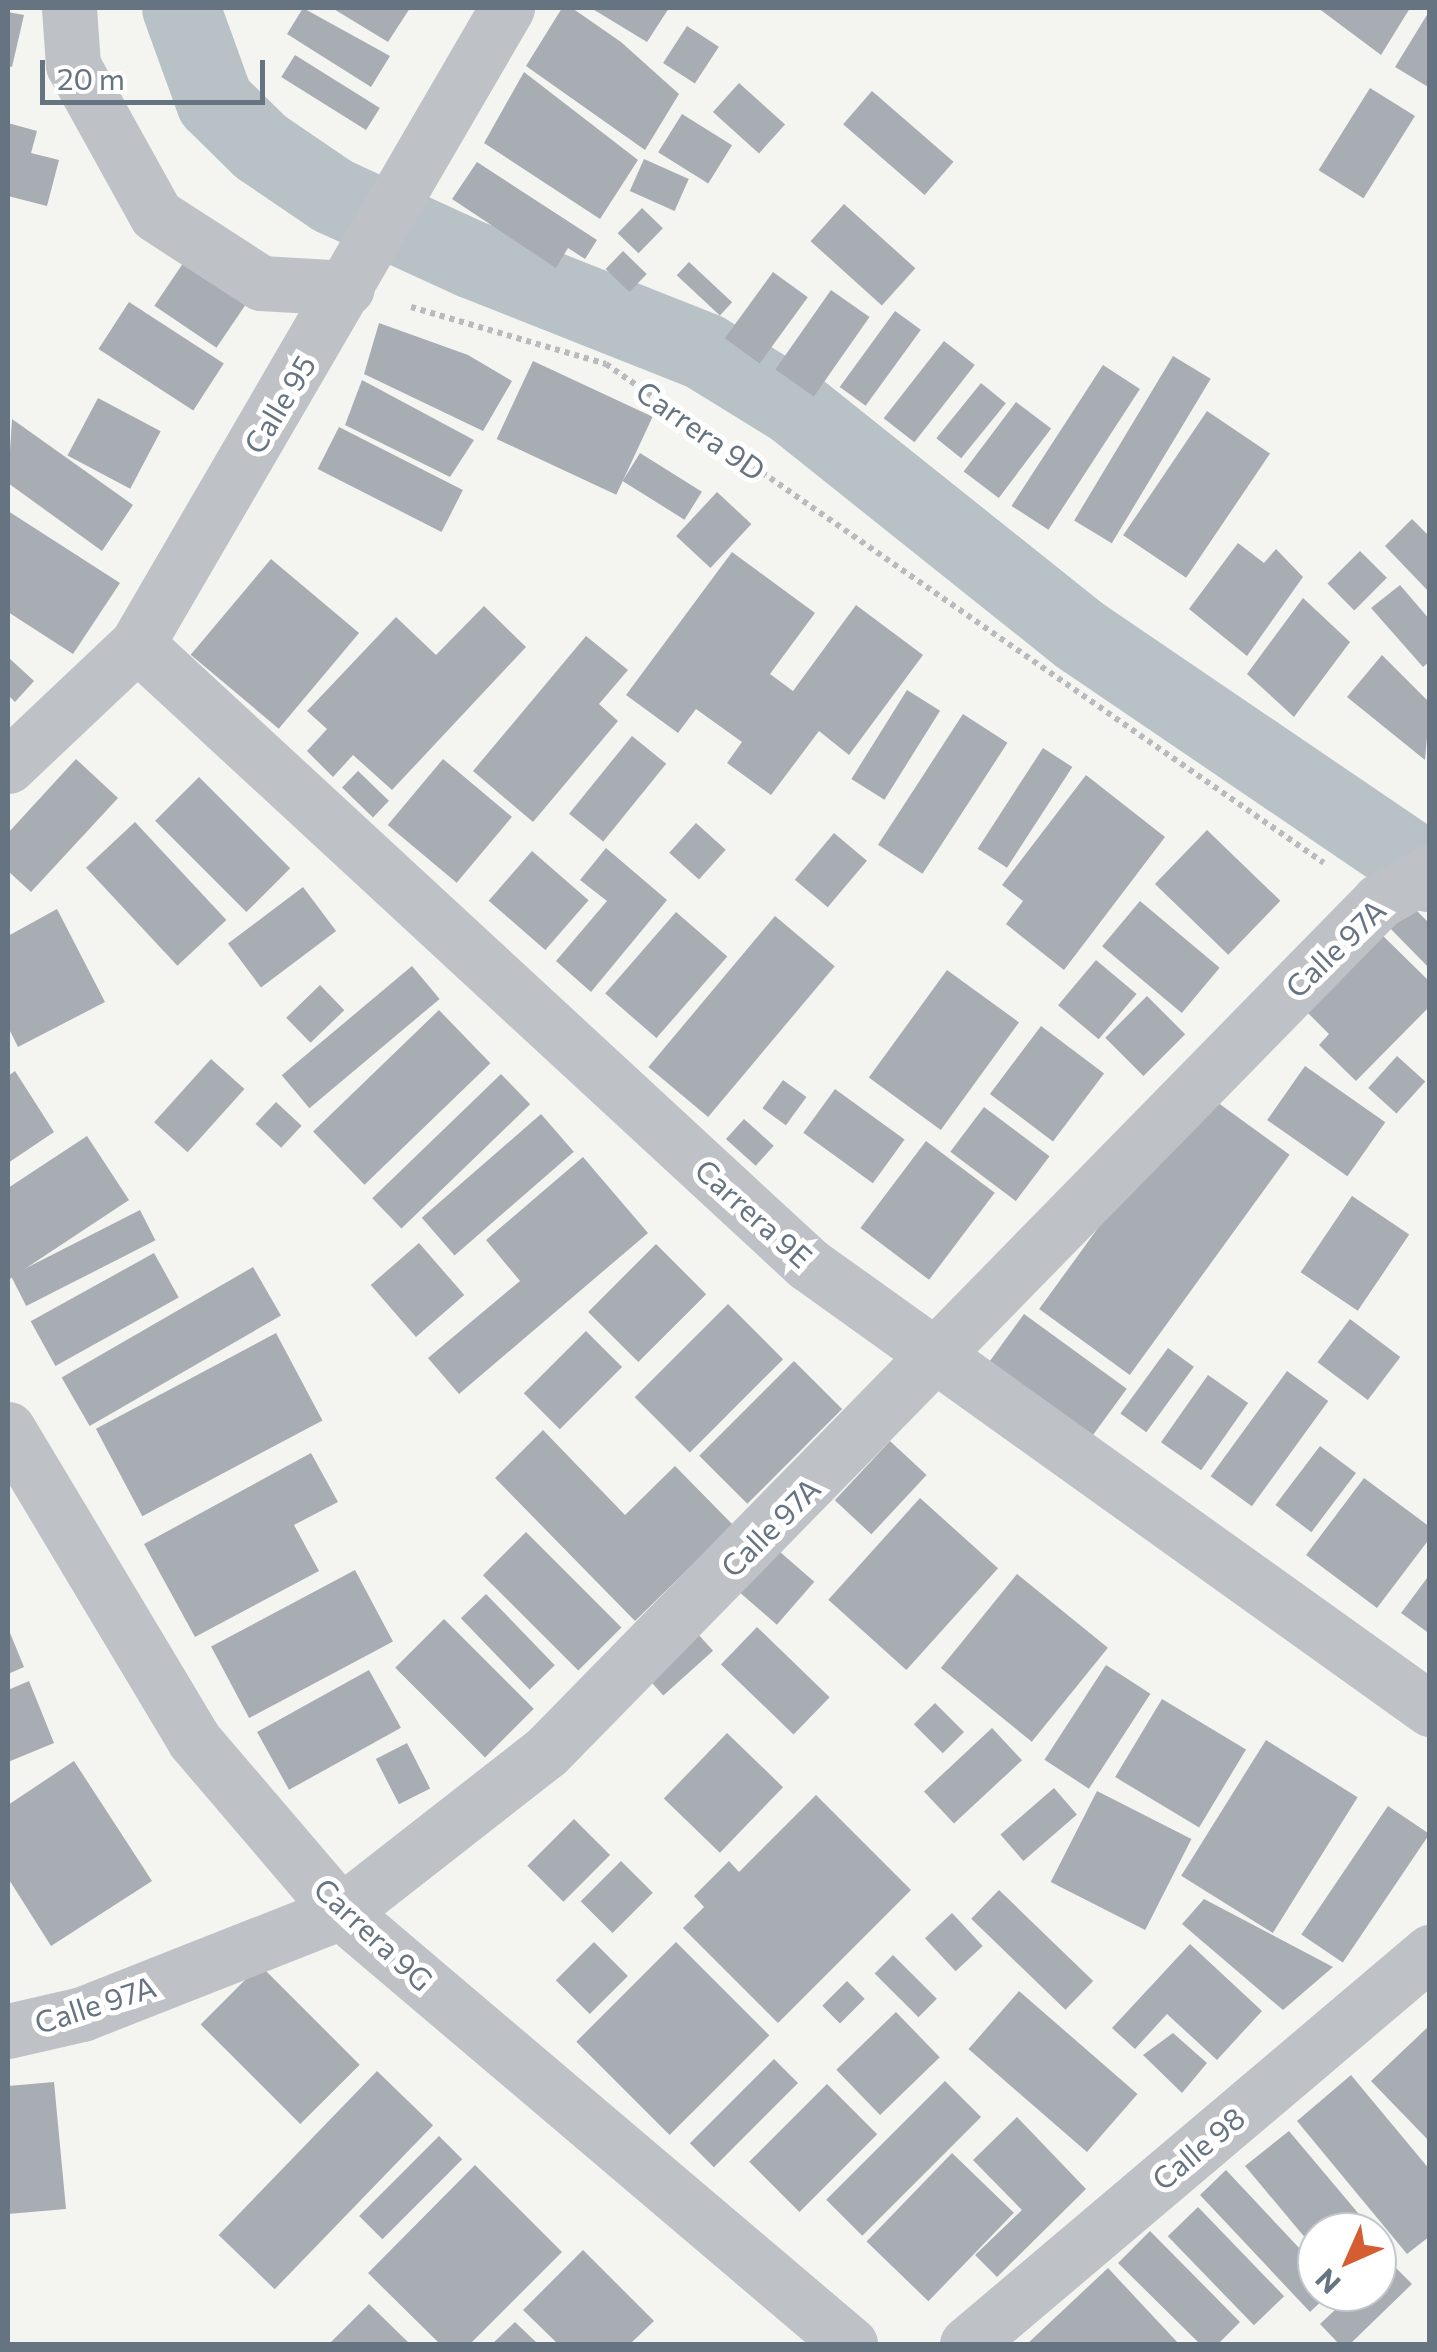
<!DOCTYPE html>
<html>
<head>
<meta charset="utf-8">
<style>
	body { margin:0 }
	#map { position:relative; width:1437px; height:2352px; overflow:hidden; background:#f4f5f1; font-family:Commissioner,sans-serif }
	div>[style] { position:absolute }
	.canal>* { height:78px; margin:-39px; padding:0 39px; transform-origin:39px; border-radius:39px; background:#b8c2c6 }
	.building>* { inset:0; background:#a7adb3; transform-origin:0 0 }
	.path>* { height:6px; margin-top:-3px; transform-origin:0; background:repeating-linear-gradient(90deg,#b8babd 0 5px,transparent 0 10px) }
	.minor>* { height:55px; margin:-27.5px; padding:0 27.5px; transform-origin:27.5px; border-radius:27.5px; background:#bec1c5 }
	span { translate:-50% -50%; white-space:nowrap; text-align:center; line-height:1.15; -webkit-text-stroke:10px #fff; paint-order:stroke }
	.street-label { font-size:30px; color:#667380 }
	.frame { position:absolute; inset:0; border:10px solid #667380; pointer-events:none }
	.north { position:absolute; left:1297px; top:2212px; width:100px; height:100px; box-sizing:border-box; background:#fff; border:2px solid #c2c7cc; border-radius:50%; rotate:225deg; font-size:28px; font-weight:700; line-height:40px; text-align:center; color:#667380 }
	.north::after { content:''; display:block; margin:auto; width:35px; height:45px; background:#d45e31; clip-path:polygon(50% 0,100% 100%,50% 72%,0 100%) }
	.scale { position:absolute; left:40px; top:60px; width:225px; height:45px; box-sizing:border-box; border:5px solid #667380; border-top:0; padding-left:12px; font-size:30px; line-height:35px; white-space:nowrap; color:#667380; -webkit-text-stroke:8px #fff; paint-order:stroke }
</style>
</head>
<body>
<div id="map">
	<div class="canal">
		<div style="left:181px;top:8px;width:100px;rotate:70.1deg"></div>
		<div style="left:215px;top:102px;width:64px;rotate:44.4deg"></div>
		<div style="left:261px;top:147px;width:87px;rotate:34.2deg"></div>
		<div style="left:333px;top:196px;width:154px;rotate:24.6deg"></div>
		<div style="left:473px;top:260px;width:250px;rotate:21.6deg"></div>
		<div style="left:705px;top:352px;width:105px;rotate:31.7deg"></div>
		<div style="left:794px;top:407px;width:367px;rotate:38.6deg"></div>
		<div style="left:1081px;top:636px;width:422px;rotate:34.2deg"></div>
	</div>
	<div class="building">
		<div style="clip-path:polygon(303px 8px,390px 56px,371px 87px,287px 34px)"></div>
		<div style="clip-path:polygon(332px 8px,410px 8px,388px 42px)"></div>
		<div style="clip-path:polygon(562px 8px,572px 8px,621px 42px,679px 94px,645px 150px,526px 66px)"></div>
		<div style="clip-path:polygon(591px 8px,669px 8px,647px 42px)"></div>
		<div style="clip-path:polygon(1318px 8px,1410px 8px,1381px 55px)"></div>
		<div style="clip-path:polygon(1430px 10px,1430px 88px,1395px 67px)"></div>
		<div style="clip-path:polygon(8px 12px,24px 15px,12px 67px,8px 66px)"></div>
		<div style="left:687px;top:26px;width:38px;height:44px;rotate:33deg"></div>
		<div style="left:295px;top:55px;width:100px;height:26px;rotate:32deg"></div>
		<div style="clip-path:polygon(524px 72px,638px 160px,600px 219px,484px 143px)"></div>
		<div style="left:739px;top:83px;width:62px;height:39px;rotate:42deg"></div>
		<div style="left:1370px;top:88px;width:53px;height:97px;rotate:32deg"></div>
		<div style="left:872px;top:91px;width:108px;height:44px;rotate:41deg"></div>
		<div style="left:682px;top:114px;width:59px;height:45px;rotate:32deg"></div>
		<div style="clip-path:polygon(8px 123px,37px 131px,31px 153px,59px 160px,47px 206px,8px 196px)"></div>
		<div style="left:644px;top:159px;width:49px;height:35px;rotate:24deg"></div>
		<div style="clip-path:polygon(477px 162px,597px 240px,585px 259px,568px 248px,556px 268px,452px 199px)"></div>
		<div style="left:844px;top:204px;width:96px;height:50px;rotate:42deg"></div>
		<div style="left:642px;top:208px;width:29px;height:35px;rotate:44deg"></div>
		<div style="left:194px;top:247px;width:75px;height:71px;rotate:34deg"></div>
		<div style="left:623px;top:251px;width:33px;height:25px;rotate:44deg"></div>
		<div style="left:689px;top:262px;width:59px;height:18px;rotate:43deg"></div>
		<div style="left:773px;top:272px;width:43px;height:82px;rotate:36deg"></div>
		<div style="left:831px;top:290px;width:47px;height:97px;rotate:35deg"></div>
		<div style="left:129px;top:302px;width:113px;height:56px;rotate:33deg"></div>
		<div style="left:895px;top:311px;width:32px;height:94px;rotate:36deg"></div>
		<div style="clip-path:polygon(379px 323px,468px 355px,512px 381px,483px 431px,364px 374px)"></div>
		<div style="left:944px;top:341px;width:39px;height:98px;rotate:38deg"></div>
		<div style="left:1173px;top:356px;width:44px;height:192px;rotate:31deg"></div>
		<div style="left:533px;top:361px;width:132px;height:86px;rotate:25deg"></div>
		<div style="left:1103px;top:365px;width:44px;height:168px;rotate:33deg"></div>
		<div style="clip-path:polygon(362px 380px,474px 440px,450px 477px,345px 425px)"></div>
		<div style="left:981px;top:383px;width:32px;height:71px;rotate:39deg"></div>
		<div style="left:98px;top:398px;width:71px;height:65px;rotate:28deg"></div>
		<div style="left:1016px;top:402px;width:44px;height:87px;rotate:37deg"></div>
		<div style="left:1207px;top:411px;width:76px;height:150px;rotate:34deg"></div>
		<div style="clip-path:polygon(12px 419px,133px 505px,102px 551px,8px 483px)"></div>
		<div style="left:339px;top:427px;width:139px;height:47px;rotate:27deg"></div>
		<div style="left:640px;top:453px;width:73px;height:33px;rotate:32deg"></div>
		<div style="left:717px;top:492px;width:47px;height:60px;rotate:43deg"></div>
		<div style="clip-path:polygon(8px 511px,120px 583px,73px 654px,8px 612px)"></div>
		<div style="clip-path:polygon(1412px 519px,1430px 537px,1430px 593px,1385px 546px)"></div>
		<div style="clip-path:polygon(1238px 543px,1264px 563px,1276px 549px,1303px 577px,1247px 656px,1189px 609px)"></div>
		<div style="left:1360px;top:551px;width:38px;height:46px;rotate:45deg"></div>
		<div style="clip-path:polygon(732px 552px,815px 613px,770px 674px,793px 691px,856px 605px,923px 655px,849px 755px,819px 731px,771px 795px,727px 763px,742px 742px,696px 709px,678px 733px,626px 695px)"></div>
		<div style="left:271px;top:559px;width:115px;height:125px;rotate:40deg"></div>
		<div style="clip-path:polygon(1400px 585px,1430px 620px,1430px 661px,1423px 667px,1371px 608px)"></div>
		<div style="clip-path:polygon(1303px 598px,1350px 642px,1294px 717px,1247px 674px)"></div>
		<div style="clip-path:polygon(484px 606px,526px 647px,392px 790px,353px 755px,333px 777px,307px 751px,327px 729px,307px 711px,396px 617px,436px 655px)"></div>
		<div style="clip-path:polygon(586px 636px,628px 670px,599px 704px,618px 721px,533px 822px,473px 771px)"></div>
		<div style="clip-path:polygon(1382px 655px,1430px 703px,1425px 760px,1347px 697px)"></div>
		<div style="clip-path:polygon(8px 657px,34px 681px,15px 702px,8px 695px)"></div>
		<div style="left:907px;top:690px;width:39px;height:105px;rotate:32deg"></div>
		<div style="left:963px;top:714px;width:53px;height:156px;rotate:33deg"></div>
		<div style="left:632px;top:736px;width:44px;height:100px;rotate:39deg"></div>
		<div style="left:1043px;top:748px;width:35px;height:120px;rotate:33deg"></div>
		<div style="clip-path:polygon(76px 759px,118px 798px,31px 892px,8px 871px,8px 833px)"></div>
		<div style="left:443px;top:759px;width:90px;height:86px;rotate:40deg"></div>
		<div style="left:358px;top:771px;width:43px;height:23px;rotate:44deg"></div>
		<div style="clip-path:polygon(1086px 775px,1165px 837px,1064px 970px,1006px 924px,1023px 901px,1002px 885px)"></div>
		<div style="left:199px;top:777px;width:129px;height:62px;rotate:45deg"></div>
		<div style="left:135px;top:822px;width:134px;height:67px;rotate:47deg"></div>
		<div style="left:696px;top:823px;width:40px;height:40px;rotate:42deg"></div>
		<div style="left:1207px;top:830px;width:102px;height:75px;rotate:44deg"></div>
		<div style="left:834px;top:833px;width:43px;height:61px;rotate:40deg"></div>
		<div style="clip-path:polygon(606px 848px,667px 900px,591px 992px,556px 961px,607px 901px,580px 880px)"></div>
		<div style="left:532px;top:851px;width:75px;height:66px;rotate:41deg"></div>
		<div style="left:303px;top:887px;width:55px;height:94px;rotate:53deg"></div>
		<div style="left:1140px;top:901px;width:104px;height:59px;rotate:40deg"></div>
		<div style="clip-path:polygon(1407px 901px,1430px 924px,1430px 969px,1385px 923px)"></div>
		<div style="clip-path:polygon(57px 909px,105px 1002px,18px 1047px,8px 1027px,8px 936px)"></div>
		<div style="left:676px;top:912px;width:68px;height:108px;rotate:41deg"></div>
		<div style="left:775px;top:916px;width:78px;height:197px;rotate:40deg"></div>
		<div style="clip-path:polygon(1376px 929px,1430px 982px,1430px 1006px,1356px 1081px,1319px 1045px,1329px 1034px,1301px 1006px)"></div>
		<div style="left:1096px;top:960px;width:53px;height:59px;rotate:40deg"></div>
		<div style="left:412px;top:966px;width:43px;height:170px;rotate:50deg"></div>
		<div style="left:947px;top:970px;width:89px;height:133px;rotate:36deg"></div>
		<div style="left:320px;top:985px;width:35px;height:47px;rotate:46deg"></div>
		<div style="left:1147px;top:996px;width:54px;height:59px;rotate:45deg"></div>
		<div style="left:439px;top:1010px;width:74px;height:175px;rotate:46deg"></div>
		<div style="left:1041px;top:1026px;width:79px;height:85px;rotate:37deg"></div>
		<div style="left:1397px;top:1056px;width:38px;height:43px;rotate:42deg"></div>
		<div style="left:211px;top:1059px;width:45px;height:85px;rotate:42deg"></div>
		<div style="left:1305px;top:1066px;width:98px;height:66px;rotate:35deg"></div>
		<div style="clip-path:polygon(15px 1071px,54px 1132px,8px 1163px,8px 1076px)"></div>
		<div style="left:501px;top:1074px;width:42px;height:179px;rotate:46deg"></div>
		<div style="left:783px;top:1080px;width:29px;height:35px;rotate:36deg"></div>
		<div style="left:835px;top:1089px;width:86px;height:54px;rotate:36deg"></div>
		<div style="left:1199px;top:1089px;width:112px;height:272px;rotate:36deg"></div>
		<div style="left:276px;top:1102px;width:35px;height:30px;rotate:43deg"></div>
		<div style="left:984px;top:1107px;width:82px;height:56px;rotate:37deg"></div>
		<div style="left:541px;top:1114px;width:50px;height:158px;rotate:49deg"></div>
		<div style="left:744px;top:1119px;width:40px;height:27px;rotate:42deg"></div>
		<div style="clip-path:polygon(87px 1136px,129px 1200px,8px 1280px,8px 1188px)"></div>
		<div style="left:926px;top:1141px;width:86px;height:109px;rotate:37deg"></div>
		<div style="clip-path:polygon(583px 1157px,648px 1233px,459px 1394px,428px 1358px,520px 1281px,486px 1240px)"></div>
		<div style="left:1352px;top:1196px;width:69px;height:92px;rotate:34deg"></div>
		<div style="left:140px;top:1210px;width:34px;height:145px;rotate:63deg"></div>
		<div style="left:419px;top:1243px;width:69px;height:64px;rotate:49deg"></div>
		<div style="left:656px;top:1244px;width:71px;height:96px;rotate:45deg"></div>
		<div style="left:154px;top:1253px;width:51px;height:141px;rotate:61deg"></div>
		<div style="left:253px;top:1267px;width:56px;height:221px;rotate:60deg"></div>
		<div style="left:728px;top:1304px;width:78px;height:132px;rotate:45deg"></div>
		<div style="left:1024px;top:1314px;width:127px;height:63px;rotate:36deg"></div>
		<div style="left:1350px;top:1319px;width:63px;height:54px;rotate:37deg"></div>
		<div style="left:586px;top:1331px;width:51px;height:88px;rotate:45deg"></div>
		<div style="left:276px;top:1333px;width:99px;height:204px;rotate:62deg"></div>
		<div style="left:1168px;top:1348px;width:32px;height:81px;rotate:36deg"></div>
		<div style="left:794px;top:1361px;width:68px;height:134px;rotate:45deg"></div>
		<div style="left:1287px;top:1371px;width:51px;height:130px;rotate:36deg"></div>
		<div style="left:1208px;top:1375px;width:49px;height:82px;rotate:35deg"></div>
		<div style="clip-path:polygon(543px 1430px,625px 1515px,675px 1466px,733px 1525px,635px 1621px,495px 1478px)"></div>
		<div style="left:890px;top:1441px;width:50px;height:81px;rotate:43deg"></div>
		<div style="left:1320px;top:1446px;width:45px;height:74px;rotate:37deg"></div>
		<div style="clip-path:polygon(311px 1453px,338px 1502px,294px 1525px,319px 1571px,195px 1637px,144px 1544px)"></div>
		<div style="clip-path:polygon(1364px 1478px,1430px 1527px,1430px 1538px,1377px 1608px,1306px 1555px)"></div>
		<div style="left:920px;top:1498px;width:105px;height:137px;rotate:42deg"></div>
		<div style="left:526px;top:1532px;width:135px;height:61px;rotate:45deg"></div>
		<div style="left:772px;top:1545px;width:56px;height:57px;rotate:41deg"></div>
		<div style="left:355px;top:1570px;width:81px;height:163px;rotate:62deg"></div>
		<div style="left:1017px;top:1574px;width:117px;height:121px;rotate:39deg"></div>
		<div style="clip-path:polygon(1430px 1574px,1430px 1634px,1401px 1613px)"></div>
		<div style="left:486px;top:1594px;width:99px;height:35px;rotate:46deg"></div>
		<div style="left:444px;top:1619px;width:127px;height:69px;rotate:45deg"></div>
		<div style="left:689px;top:1624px;width:36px;height:67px;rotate:48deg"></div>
		<div style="left:757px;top:1627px;width:101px;height:52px;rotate:44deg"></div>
		<div style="clip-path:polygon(8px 1628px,24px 1667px,8px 1674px)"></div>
		<div style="left:1106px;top:1665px;width:53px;height:113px;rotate:33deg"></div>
		<div style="left:369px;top:1670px;width:66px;height:128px;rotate:61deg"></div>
		<div style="clip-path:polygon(29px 1681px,54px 1743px,8px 1762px,8px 1690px)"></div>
		<div style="left:1162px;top:1699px;width:98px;height:91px;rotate:31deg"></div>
		<div style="left:935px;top:1703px;width:41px;height:30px;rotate:45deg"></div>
		<div style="left:992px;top:1728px;width:44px;height:93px;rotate:47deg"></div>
		<div style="left:727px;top:1733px;width:78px;height:91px;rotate:44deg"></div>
		<div style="left:1266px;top:1740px;width:108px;height:160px;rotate:32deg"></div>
		<div style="left:407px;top:1743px;width:51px;height:35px;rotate:63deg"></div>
		<div style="clip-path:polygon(74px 1761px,152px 1881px,51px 1946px,8px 1878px,8px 1805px)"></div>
		<div style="left:1054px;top:1788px;width:35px;height:71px;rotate:49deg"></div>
		<div style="left:1097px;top:1791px;width:106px;height:102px;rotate:27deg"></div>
		<div style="clip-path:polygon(816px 1795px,911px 1890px,778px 2023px,683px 1928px,704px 1907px,694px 1896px,729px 1861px,739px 1872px)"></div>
		<div style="left:1388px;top:1806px;width:50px;height:155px;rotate:34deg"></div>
		<div style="left:574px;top:1819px;width:51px;height:66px;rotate:45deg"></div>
		<div style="left:621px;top:1861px;width:45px;height:57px;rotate:45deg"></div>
		<div style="left:999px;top:1890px;width:131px;height:40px;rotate:44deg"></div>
		<div style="clip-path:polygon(1204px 1899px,1333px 1967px,1283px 2010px,1182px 1924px)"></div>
		<div style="left:952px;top:1913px;width:45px;height:37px;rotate:47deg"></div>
		<div style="left:594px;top:1942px;width:48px;height:54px;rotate:45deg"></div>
		<div style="left:676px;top:1942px;width:132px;height:141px;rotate:45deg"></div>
		<div style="clip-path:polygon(1190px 1944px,1262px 2011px,1217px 2060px,1167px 2014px,1135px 2049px,1112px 2028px)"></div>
		<div style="left:893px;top:1955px;width:62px;height:26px;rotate:45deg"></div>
		<div style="left:260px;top:1965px;width:141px;height:84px;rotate:45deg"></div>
		<div style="left:847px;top:1981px;width:25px;height:35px;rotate:45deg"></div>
		<div style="left:1019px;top:1991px;width:157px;height:77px;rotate:41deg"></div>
		<div style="left:896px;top:2012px;width:63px;height:83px;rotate:46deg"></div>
		<div style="clip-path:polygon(1430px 2025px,1430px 2142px,1371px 2081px)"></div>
		<div style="clip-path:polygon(1173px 2033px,1207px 2063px,1182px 2093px,1143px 2055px)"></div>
		<div style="left:774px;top:2059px;width:34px;height:119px;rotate:45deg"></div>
		<div style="left:377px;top:2071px;width:78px;height:228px;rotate:44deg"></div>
		<div style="clip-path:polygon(1351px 2075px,1430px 2170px,1430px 2236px,1407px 2254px,1297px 2121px)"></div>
		<div style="left:945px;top:2081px;width:51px;height:168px;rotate:45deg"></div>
		<div style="clip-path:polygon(54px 2082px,66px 2209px,8px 2214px,8px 2086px)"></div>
		<div style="left:827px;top:2084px;width:71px;height:110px;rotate:45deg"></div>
		<div style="clip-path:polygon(1017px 2117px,1086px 2189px,997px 2277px,975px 2255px,1022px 2210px,973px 2160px)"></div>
		<div style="clip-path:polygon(1289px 2131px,1374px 2232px,1317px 2232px,1317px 2252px,1245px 2166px)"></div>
		<div style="left:439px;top:2136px;width:33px;height:113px;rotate:45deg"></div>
		<div style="left:952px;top:2153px;width:86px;height:123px;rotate:44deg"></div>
		<div style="clip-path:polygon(475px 2165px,562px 2252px,470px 2344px,440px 2344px,368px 2273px)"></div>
		<div style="clip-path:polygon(1226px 2170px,1317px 2267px,1317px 2292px,1331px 2292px,1310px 2312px,1200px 2195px)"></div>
		<div style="left:1198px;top:2207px;width:124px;height:42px;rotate:46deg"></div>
		<div style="clip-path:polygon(1150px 2231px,1240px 2322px,1218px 2344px,1200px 2344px,1118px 2263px)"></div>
		<div style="clip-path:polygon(583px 2250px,654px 2321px,630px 2344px,558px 2344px,523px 2310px)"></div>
		<div style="clip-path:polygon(1388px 2260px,1412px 2284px,1350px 2344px,1339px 2344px,1320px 2324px,1354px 2292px,1377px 2292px,1377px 2270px)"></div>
		<div style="clip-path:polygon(1108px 2268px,1179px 2344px,1027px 2344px)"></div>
		<div style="clip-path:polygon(369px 2304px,410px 2344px,329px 2344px)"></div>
		<div style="clip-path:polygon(515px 2322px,538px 2344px,492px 2344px)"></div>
	</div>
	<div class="path">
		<div style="left:411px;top:307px;width:203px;rotate:16.3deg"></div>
		<div style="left:606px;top:364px;width:874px;rotate:34.8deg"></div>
	</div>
	<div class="minor">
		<div style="left:69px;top:8px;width:57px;rotate:86deg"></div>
		<div style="left:73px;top:65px;width:171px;rotate:61deg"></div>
		<div style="left:156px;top:215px;width:125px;rotate:32.9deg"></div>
		<div style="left:261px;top:283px;width:86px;rotate:3.3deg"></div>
		<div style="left:137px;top:644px;width:914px;rotate:42.74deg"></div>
		<div style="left:808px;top:1264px;width:765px;rotate:35.58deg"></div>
		<div style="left:8px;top:766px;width:178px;rotate:-43.4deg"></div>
		<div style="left:137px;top:644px;width:736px;rotate:-59.81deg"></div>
		<div style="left:8px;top:1429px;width:362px;rotate:59.1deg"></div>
		<div style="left:194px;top:1740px;width:226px;rotate:49.5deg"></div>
		<div style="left:341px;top:1912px;width:668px;rotate:40.32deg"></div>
		<div style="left:8px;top:2031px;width:76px;rotate:-12.9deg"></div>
		<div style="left:82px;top:2014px;width:278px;rotate:-21.5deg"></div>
		<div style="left:341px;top:1912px;width:260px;rotate:-38deg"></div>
		<div style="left:546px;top:1752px;width:1191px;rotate:-45.61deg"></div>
		<div style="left:1379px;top:901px;width:59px;rotate:-29.6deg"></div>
		<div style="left:967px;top:2344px;width:607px;rotate:-40.25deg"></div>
	</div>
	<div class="street-label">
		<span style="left:279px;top:404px;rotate:-59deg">Calle 95</span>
		<span style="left:701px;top:430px;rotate:35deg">Carrera 9D</span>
		<span style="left:1335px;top:948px;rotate:-44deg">Calle 97A</span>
		<span style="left:754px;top:1213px;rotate:42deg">Carrera 9E</span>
		<span style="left:770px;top:1527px;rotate:-45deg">Calle 97A</span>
		<span style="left:374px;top:1934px;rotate:43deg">Carrera 9G</span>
		<span style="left:95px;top:2004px;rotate:-18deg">Calle 97A</span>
		<span style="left:1198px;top:2148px;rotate:-40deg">Calle 98</span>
	</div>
	<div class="frame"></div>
	<div class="north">N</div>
	<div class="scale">20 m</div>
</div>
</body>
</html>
